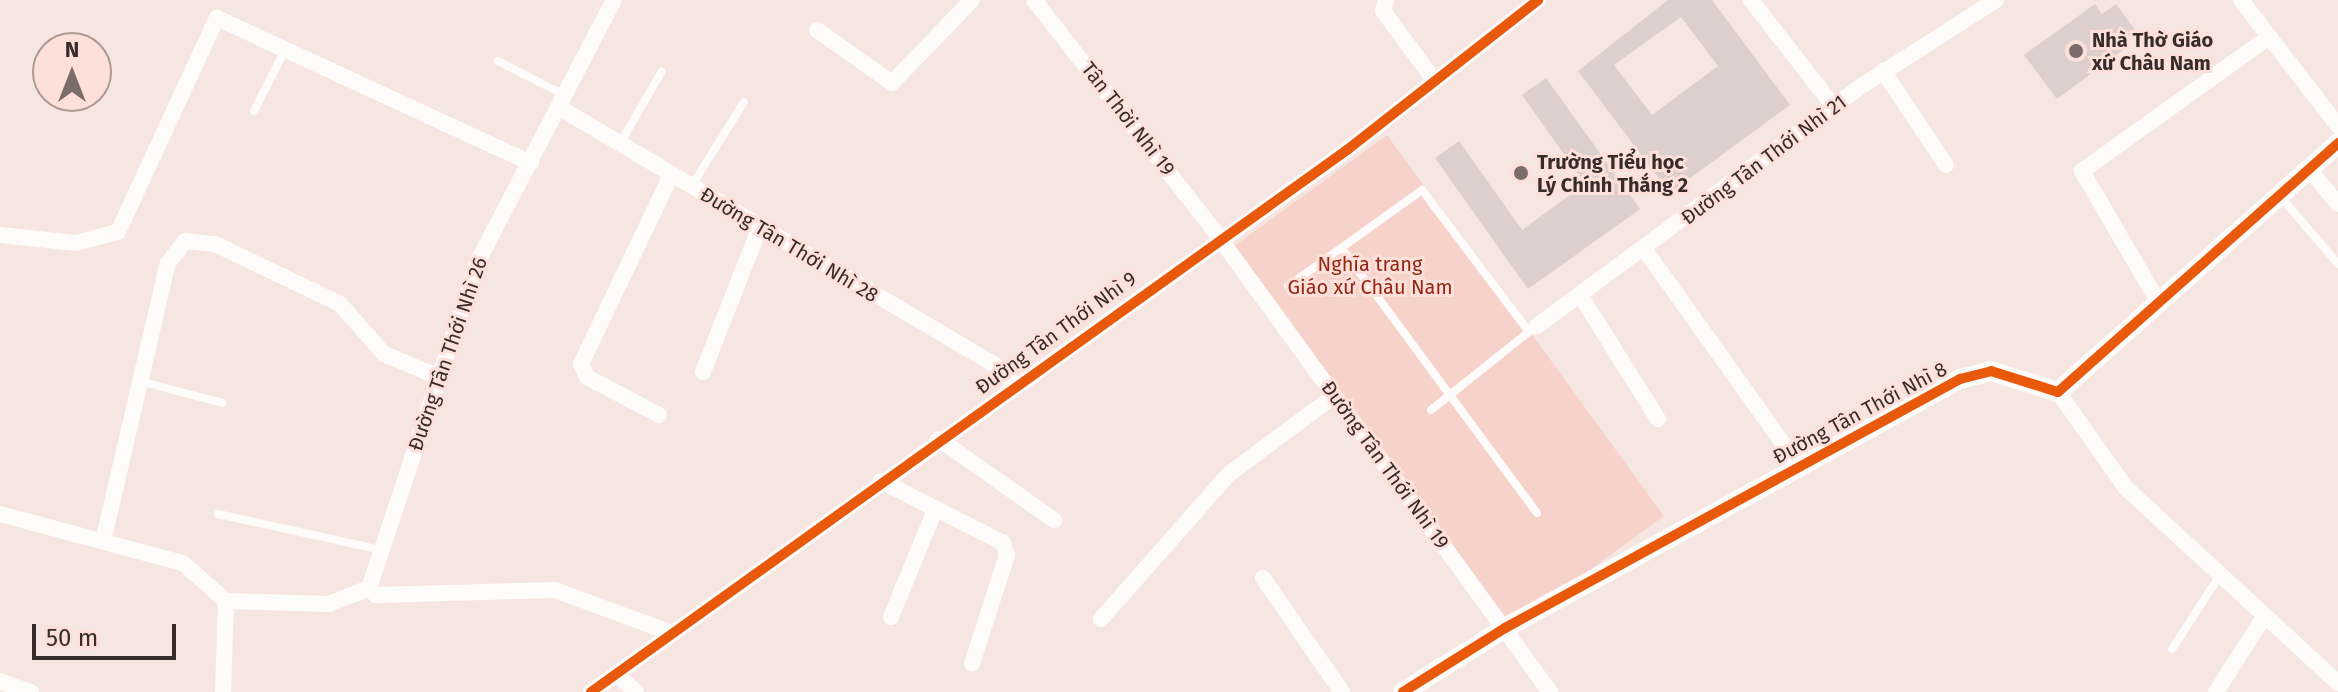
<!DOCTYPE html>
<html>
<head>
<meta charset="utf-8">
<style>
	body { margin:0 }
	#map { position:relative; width:2338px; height:692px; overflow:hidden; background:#f6e6e2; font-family:"Fira Sans",sans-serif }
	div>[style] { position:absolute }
	.green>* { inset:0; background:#f6d2ca; transform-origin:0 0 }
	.building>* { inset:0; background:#dccfcc }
	.service>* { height:8px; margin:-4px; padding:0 4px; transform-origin:4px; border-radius:4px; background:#fefbfb }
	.minor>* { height:16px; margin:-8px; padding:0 8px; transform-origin:8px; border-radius:8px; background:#fefbfb }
	.tertiary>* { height:20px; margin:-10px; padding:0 10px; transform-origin:10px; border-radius:10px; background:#fefbfb }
	.cycleway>* { height:10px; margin:-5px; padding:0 5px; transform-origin:5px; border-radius:5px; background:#e8590c }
	.dots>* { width:22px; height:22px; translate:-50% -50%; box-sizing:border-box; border:4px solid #fee0da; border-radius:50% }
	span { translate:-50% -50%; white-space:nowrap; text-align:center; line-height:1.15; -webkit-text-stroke:6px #fee0da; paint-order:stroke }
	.poi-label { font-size:20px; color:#372c29; font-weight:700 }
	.left { translate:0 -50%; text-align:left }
	.street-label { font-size:20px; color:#372c29 }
	.park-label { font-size:20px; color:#962514 }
	.north { position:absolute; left:32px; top:32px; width:80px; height:80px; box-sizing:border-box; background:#fee0da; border:2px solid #ae9893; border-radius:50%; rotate:0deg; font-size:22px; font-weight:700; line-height:32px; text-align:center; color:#372c29 }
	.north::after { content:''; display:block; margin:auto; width:28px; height:36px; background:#7a6d6a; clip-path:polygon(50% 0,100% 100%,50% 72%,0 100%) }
	.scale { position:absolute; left:32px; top:624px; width:144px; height:36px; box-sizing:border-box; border:4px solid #372c29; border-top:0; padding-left:10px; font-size:24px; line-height:28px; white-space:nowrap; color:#372c29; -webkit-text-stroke:6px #fee0da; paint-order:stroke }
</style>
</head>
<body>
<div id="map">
	<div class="green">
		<div style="left:1387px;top:135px;width:471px;height:196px;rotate:54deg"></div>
	</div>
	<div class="building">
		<div style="clip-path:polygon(evenodd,1668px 0,1712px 0,1790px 105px,1670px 193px,1578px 71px,1668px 0,1681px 17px,1718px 66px,1652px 115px,1614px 65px,1681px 17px)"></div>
		<div style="clip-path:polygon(2095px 4px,2102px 14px,2116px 4px,2136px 31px,2122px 40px,2127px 47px,2057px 99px,2024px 55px)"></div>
		<div style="clip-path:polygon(1546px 78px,1640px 209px,1528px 289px,1435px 158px,1459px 141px,1522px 230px,1585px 184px,1522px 95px)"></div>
	</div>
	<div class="service">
		<div style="left:498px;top:61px;width:76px;rotate:27.2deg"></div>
		<div style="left:254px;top:111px;width:68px;rotate:-63.1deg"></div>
		<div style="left:620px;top:143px;width:83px;rotate:-59.7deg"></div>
		<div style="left:691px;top:187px;width:100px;rotate:-58.1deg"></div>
		<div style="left:2280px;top:196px;width:89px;rotate:49.5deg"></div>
		<div style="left:1343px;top:250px;width:327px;rotate:53.6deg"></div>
		<div style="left:1288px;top:286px;width:165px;rotate:-35.6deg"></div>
		<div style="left:1422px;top:190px;width:178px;rotate:53deg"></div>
		<div style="left:139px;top:381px;width:86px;rotate:14.8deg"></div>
		<div style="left:1431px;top:410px;width:127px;rotate:-38.6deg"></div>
		<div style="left:218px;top:514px;width:168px;rotate:12.4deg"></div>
		<div style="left:2172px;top:649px;width:88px;rotate:-57deg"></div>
	</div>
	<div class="minor">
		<div style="left:1034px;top:0;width:286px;rotate:52deg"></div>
		<div style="left:1210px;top:225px;width:578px;rotate:53.94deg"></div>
		<div style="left:1386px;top:0;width:11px;rotate:105deg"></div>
		<div style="left:1383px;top:11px;width:86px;rotate:53.5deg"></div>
		<div style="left:1751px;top:0;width:135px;rotate:52.2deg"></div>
		<div style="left:2241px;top:0;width:159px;rotate:52.4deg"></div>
		<div style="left:817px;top:30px;width:92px;rotate:35.2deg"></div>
		<div style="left:892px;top:83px;width:115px;rotate:-46.1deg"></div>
		<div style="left:1883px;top:71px;width:113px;rotate:56.2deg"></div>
		<div style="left:560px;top:108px;width:505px;rotate:30.57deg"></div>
		<div style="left:995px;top:365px;width:28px;rotate:45deg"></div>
		<div style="left:2309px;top:169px;width:45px;rotate:50.4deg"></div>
		<div style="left:0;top:235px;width:76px;rotate:6deg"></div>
		<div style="left:76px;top:243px;width:43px;rotate:-14.7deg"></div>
		<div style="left:118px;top:232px;width:236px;rotate:-65.2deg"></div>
		<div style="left:217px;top:18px;width:346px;rotate:24.8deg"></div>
		<div style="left:1645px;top:250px;width:267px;rotate:54.5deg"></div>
		<div style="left:1582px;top:298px;width:143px;rotate:57.9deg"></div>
		<div style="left:2159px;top:303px;width:153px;rotate:-120.3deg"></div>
		<div style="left:2082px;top:171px;width:230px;rotate:-35.6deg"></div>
		<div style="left:1537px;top:326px;width:398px;rotate:-36.5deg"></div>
		<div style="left:1857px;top:89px;width:165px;rotate:-32.6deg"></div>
		<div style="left:703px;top:372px;width:154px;rotate:-68.6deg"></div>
		<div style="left:2058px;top:392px;width:118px;rotate:54.7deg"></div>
		<div style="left:2126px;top:488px;width:288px;rotate:42.6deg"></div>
		<div style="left:659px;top:415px;width:81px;rotate:-152.2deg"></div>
		<div style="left:587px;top:377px;width:14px;rotate:-115deg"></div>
		<div style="left:581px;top:364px;width:209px;rotate:-64.5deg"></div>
		<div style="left:939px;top:439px;width:141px;rotate:35.2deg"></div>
		<div style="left:881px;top:481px;width:137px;rotate:26.9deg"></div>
		<div style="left:1003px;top:543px;width:13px;rotate:72deg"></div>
		<div style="left:1007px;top:555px;width:114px;rotate:107.8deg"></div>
		<div style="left:0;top:514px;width:189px;rotate:15deg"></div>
		<div style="left:183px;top:563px;width:57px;rotate:41.5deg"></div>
		<div style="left:226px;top:601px;width:91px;rotate:91.9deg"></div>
		<div style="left:104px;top:537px;width:281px;rotate:-76.9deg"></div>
		<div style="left:168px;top:263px;width:28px;rotate:-52deg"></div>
		<div style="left:185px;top:241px;width:30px;rotate:6deg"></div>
		<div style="left:215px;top:244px;width:139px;rotate:25.6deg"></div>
		<div style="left:340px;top:304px;width:67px;rotate:48.7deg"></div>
		<div style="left:384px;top:354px;width:60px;rotate:22.7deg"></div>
		<div style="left:1263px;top:578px;width:139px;rotate:55.3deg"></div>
		<div style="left:369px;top:588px;width:345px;rotate:-71.6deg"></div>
		<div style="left:478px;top:261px;width:294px;rotate:-62.5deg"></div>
		<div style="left:369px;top:588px;width:10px;rotate:45deg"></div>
		<div style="left:376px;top:595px;width:179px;rotate:-1.6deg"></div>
		<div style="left:555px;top:590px;width:125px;rotate:20.2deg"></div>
		<div style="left:226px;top:601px;width:103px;rotate:1.7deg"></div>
		<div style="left:329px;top:604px;width:43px;rotate:-21.8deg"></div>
		<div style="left:891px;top:617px;width:113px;rotate:-67.7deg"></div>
		<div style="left:1101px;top:619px;width:193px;rotate:-48.6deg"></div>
		<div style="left:1229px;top:474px;width:131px;rotate:-36.6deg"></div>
		<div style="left:616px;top:674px;width:27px;rotate:42deg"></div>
		<div style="left:0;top:681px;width:33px;rotate:20deg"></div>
		<div style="left:591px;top:692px;width:930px;rotate:-35.64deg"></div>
		<div style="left:1347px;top:150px;width:243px;rotate:-38.1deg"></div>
		<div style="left:2216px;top:692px;width:89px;rotate:-57.4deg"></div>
	</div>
	<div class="tertiary">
		<div style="left:1403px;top:692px;width:120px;rotate:-32.1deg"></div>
		<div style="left:1505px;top:628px;width:519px;rotate:-28.69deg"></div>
		<div style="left:1960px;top:379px;width:32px;rotate:-14deg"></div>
		<div style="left:1991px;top:371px;width:70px;rotate:17.4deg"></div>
		<div style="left:2058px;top:392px;width:375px;rotate:-41.6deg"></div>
	</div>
	<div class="cycleway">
		<div style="left:591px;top:692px;width:930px;rotate:-35.64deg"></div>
		<div style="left:1347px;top:150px;width:243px;rotate:-38.1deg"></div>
		<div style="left:1403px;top:692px;width:120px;rotate:-32.1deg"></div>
		<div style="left:1505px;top:628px;width:519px;rotate:-28.69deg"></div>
		<div style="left:1960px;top:379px;width:32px;rotate:-14deg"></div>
		<div style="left:1991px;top:371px;width:70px;rotate:17.4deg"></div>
		<div style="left:2058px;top:392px;width:375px;rotate:-41.6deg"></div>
	</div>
	<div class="dots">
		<div style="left:2076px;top:51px;background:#7a6d6a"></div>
		<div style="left:1521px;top:173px;background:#7a6d6a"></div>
	</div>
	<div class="poi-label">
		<span class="left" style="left:2092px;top:52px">Nhà Thờ Giáo<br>xứ Châu Nam</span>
		<span class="left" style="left:1537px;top:174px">Trường Tiểu học<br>Lý Chính Thắng 2</span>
	</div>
	<div class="street-label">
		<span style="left:1128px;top:119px;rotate:52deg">Tân Thời Nhì 19</span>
		<span style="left:1764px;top:160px;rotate:-37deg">Đường Tân Thới Nhì 21</span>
		<span style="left:789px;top:245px;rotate:31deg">Đường Tân Thới Nhì 28</span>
		<span style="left:1056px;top:333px;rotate:-36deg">Đường Tân Thới Nhì 9</span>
		<span style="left:448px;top:354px;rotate:-71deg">Đường Tân Thới Nhì 26</span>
		<span style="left:1860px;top:413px;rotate:-28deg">Đường Tân Thới Nhì 8</span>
		<span style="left:1385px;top:465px;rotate:54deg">Đường Tân Thới Nhì 19</span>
	</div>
	<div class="park-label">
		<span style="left:1370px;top:276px">Nghĩa trang<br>Giáo xứ Châu Nam</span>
	</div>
	<div class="north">N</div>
	<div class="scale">50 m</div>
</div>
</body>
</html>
